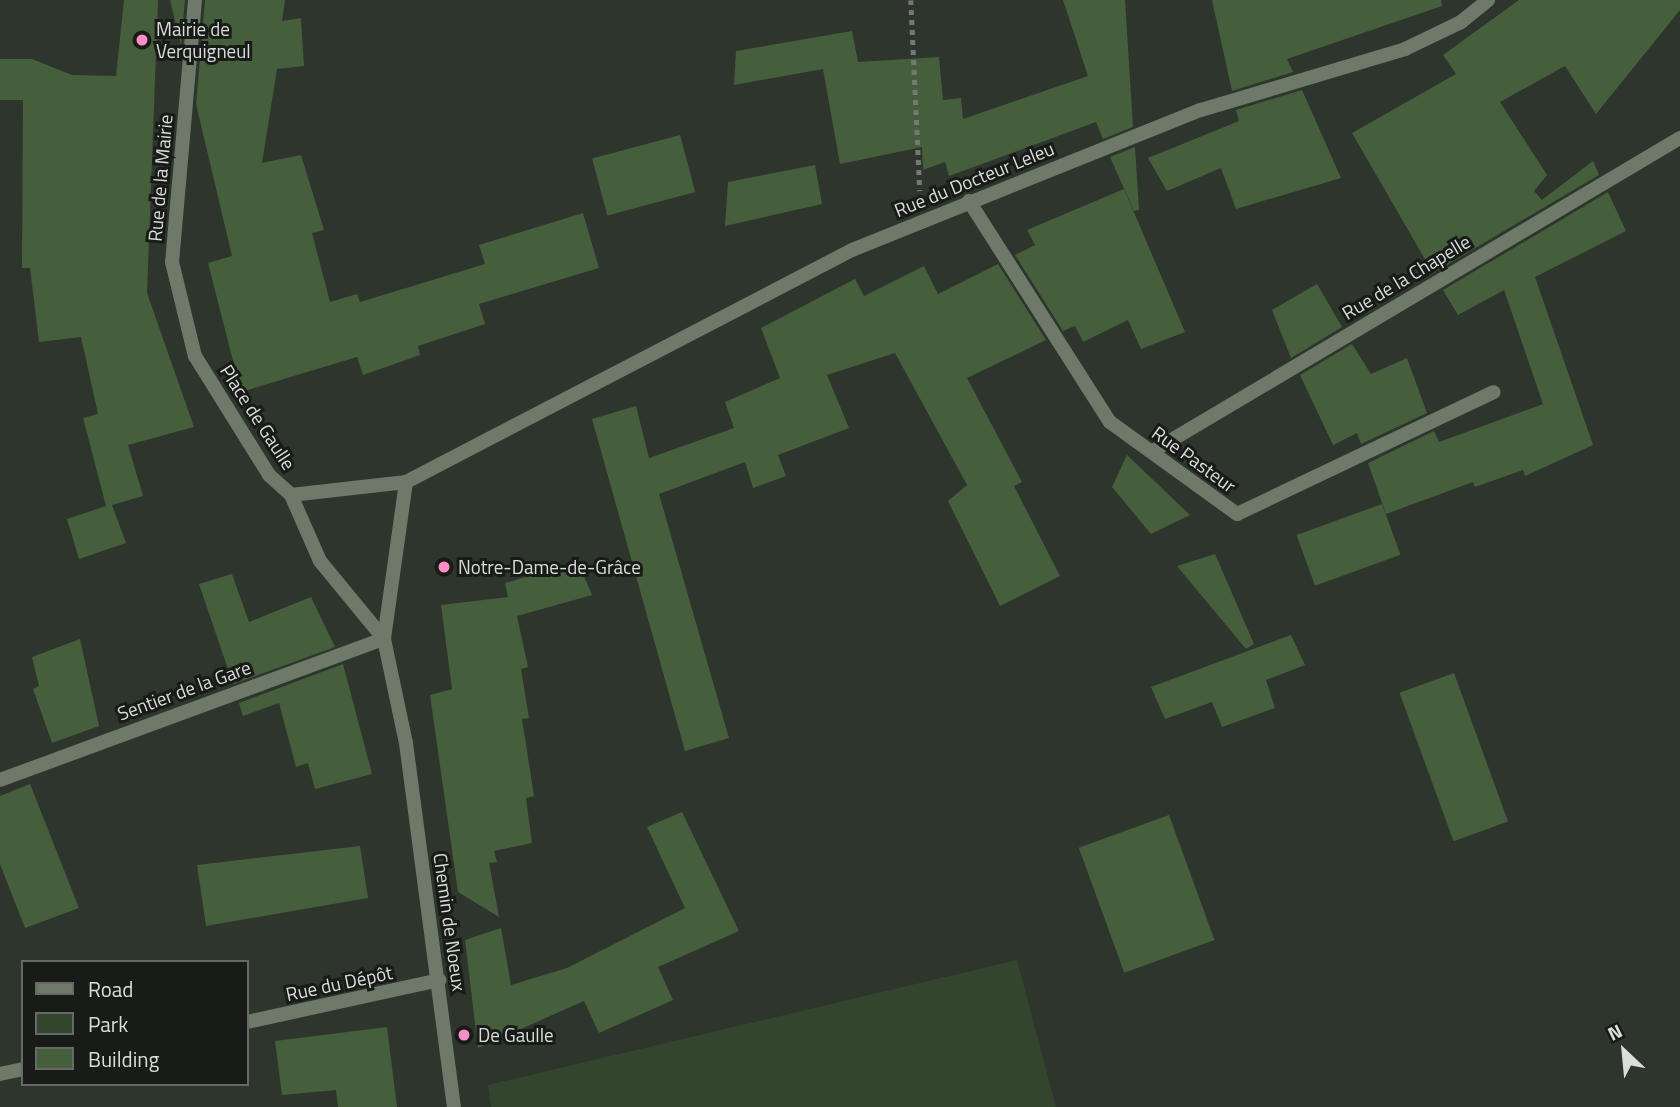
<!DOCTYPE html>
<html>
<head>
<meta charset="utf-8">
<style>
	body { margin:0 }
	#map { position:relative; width:1680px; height:1107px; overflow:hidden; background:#2e352c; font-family:"Titillium Web",sans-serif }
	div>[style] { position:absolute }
	.green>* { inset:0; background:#33452d }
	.building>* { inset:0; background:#455f3c; transform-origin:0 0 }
	.path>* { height:4.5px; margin-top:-2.25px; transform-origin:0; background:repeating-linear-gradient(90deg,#747a73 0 5px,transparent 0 10px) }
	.service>* { height:14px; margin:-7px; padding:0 7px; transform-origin:7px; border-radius:7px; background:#6d7969 }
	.minor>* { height:14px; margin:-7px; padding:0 7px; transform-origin:7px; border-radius:7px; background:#6d7969 }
	.tertiary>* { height:14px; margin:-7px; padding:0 7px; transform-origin:7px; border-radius:7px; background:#6d7969 }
	.dots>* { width:19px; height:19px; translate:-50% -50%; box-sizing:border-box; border:4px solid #181b17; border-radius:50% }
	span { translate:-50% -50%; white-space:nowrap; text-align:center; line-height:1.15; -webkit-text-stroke:6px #181b17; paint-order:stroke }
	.poi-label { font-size:19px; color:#daded9 }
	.left { translate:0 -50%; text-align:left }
	.street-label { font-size:19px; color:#daded9 }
	.legend { position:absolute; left:21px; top:960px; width:228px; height:126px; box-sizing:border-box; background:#181b17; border:2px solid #666965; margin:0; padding:9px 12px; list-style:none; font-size:21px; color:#daded9 }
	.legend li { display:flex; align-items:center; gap:14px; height:35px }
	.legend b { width:35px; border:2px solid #666965 }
	.north { position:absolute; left:1589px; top:1016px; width:70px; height:70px; -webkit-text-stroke:5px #181b17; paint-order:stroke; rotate:334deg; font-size:19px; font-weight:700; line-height:28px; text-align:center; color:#daded9 }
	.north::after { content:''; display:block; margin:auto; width:24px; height:32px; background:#daded9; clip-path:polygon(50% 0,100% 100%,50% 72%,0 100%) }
</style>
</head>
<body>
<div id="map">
	<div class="green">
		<div style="clip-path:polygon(1017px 960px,1056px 1107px,491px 1107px,488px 1085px)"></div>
	</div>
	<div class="building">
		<div style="clip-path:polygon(124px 0,158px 0,147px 293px,194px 427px,128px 445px,143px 496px,112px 505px,126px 543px,79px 559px,67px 519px,106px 506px,83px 418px,98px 414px,81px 337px,39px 342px,30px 268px,22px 268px,23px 100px,0 100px,0 59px,32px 59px,72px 75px,116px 76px)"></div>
		<div style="clip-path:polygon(170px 0,185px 0,181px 45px)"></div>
		<div style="clip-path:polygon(205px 0,285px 0,282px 21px,301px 18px,304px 66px,277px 69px,262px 163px,301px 155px,324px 230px,312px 233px,330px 302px,357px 294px,360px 302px,485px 264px,479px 245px,583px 213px,599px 268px,479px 304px,485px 324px,418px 346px,420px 355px,363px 375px,357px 357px,241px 392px,208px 263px,232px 256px,196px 104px)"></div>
		<div style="clip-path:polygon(1063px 0,1125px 0,1133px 127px,1103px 139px,1096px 122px,949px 176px,945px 162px,923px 170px,922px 147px,840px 164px,823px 69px,734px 85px,736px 51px,852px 31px,858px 62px,939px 57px,943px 100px,961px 98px,963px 119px,1088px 76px)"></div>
		<div style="clip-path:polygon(1212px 0,1441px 0,1442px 6px,1287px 59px,1293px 72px,1232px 91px)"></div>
		<div style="clip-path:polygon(1519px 0,1680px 0,1680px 10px,1596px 114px,1565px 66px,1500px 102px,1547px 175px,1534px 191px,1542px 200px,1593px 161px,1599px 175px,1433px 273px,1352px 133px,1456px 74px,1443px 55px)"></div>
		<div style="clip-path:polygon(1302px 90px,1341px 178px,1236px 209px,1221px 168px,1167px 191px,1148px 158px,1239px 121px,1236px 110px)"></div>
		<div style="left:680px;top:135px;width:59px;height:91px;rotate:75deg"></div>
		<div style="clip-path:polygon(1135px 147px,1139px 210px,1134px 211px,1110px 157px)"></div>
		<div style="clip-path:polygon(815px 165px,822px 204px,725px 226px,728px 182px)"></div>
		<div style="clip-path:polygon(1124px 189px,1185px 332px,1141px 349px,1128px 320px,1083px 342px,1075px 326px,1063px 331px,1015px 255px,1035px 245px,1027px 230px)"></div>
		<div style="clip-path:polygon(1608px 192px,1626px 231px,1535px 277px,1593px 445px,1525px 476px,1523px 470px,1475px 487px,1473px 482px,1386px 514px,1368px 463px,1434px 431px,1439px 442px,1543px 404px,1504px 290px,1458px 315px,1443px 290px)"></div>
		<div style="clip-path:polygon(998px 264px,1046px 340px,967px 378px,1022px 482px,1014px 486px,1060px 576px,1000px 606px,948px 501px,967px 485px,895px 353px,827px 375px,849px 428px,778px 455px,786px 476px,753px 488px,745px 462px,659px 494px,729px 738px,685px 751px,592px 419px,636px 406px,649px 458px,734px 428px,725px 402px,780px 378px,761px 328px,855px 279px,864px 296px,924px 266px,938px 294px)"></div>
		<div style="clip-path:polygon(1317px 284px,1342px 327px,1291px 358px,1272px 310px)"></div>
		<div style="clip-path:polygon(1352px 344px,1371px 374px,1407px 358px,1427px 413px,1361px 444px,1357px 433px,1333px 445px,1300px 375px)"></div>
		<div style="clip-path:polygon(1127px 455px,1190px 515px,1151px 534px,1112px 487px)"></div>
		<div style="left:1382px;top:504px;width:54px;height:91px;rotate:70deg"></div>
		<div style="clip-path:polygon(1215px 554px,1254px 644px,1246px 649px,1177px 566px)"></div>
		<div style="clip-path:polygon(578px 562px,592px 595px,517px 616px,528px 667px,521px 669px,529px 718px,522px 719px,534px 796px,526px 798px,532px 843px,494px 851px,497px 862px,489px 863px,499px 917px,458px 892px,430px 695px,452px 689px,441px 605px,508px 597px,505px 583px)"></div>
		<div style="clip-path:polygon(232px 574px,249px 622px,311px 597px,335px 647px,233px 684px,199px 584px)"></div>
		<div style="clip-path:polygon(1291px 635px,1305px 665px,1266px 680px,1275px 708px,1222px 727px,1212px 702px,1165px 719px,1151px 687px)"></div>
		<div style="clip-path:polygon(80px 639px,99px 726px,52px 743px,33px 689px,39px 686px,32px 657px)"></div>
		<div style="clip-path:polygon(343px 664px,372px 774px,315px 789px,308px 763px,296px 767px,279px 703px,243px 716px,239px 703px)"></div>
		<div style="left:1454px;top:673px;width:158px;height:58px;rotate:70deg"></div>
		<div style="clip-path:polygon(30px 784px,79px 908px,25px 928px,0 864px,0 796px)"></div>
		<div style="clip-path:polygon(682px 812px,739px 931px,658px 967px,673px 1000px,599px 1033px,584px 1001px,478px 1048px,465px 940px,501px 928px,511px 985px,567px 968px,685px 908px,647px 827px)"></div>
		<div style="left:1169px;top:815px;width:133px;height:96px;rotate:70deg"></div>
		<div style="clip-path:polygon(360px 846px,368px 898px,206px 926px,197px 865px)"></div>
		<div style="clip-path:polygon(387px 1027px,397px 1107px,338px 1107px,336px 1090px,282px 1095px,275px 1041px)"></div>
	</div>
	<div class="path">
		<div style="left:911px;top:0;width:191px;rotate:87.3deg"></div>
	</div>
	<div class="service">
		<div style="left:0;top:780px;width:409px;rotate:-20.2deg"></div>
	</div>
	<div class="minor">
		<div style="left:969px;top:201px;width:262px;rotate:57.5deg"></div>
		<div style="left:1110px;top:422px;width:157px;rotate:35.9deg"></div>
		<div style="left:1237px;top:514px;width:284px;rotate:-25.4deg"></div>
		<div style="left:1153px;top:451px;width:613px;rotate:-30.71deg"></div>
		<div style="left:247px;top:1022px;width:197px;rotate:-12.3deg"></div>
		<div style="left:0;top:1074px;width:24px;rotate:-12deg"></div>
	</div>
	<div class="tertiary">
		<div style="left:195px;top:0;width:263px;rotate:95deg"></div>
		<div style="left:172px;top:262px;width:97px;rotate:76.3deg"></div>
		<div style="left:195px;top:356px;width:140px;rotate:58.1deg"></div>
		<div style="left:269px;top:475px;width:30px;rotate:42deg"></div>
		<div style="left:291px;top:495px;width:72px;rotate:66.3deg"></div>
		<div style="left:320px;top:561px;width:101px;rotate:50.6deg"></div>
		<div style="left:406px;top:482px;width:159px;rotate:98deg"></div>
		<div style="left:384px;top:639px;width:106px;rotate:78.1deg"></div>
		<div style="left:406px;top:743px;width:367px;rotate:82.5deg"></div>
		<div style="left:291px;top:495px;width:116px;rotate:-6.4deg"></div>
		<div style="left:406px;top:482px;width:503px;rotate:-27.48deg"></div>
		<div style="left:852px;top:250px;width:376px;rotate:-21.9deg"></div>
		<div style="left:1201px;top:110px;width:213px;rotate:-16.6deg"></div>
		<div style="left:1405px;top:49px;width:62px;rotate:-25.7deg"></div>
		<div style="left:1461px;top:22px;width:35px;rotate:-39deg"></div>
	</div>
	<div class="dots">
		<div style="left:142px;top:40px;background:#fa8fc7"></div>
		<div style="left:444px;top:567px;background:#fa8fc7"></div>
		<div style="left:464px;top:1035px;background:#fa8fc7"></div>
	</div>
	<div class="poi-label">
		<span class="left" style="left:156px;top:40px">Mairie de<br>Verquigneul</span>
		<span class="left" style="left:458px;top:567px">Notre-Dame-de-Grâce</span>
		<span class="left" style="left:478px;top:1035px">De Gaulle</span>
	</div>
	<div class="street-label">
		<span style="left:160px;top:178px;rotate:-85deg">Rue de la Mairie</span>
		<span style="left:974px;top:179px;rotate:-22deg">Rue du Docteur Leleu</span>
		<span style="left:1406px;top:277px;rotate:-31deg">Rue de la Chapelle</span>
		<span style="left:258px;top:417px;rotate:57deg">Place de Gaulle</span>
		<span style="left:1194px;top:459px;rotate:36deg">Rue Pasteur</span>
		<span style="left:184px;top:690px;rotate:-20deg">Sentier de la Gare</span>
		<span style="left:450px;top:922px;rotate:82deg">Chemin de Noeux</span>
		<span style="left:339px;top:983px;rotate:-12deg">Rue du Dépôt</span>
	</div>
	<ul class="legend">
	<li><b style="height:9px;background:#6d7969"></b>Road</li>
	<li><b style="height:19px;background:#33452d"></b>Park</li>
	<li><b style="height:19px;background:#455f3c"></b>Building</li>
	</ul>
	<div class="north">N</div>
</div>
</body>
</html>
